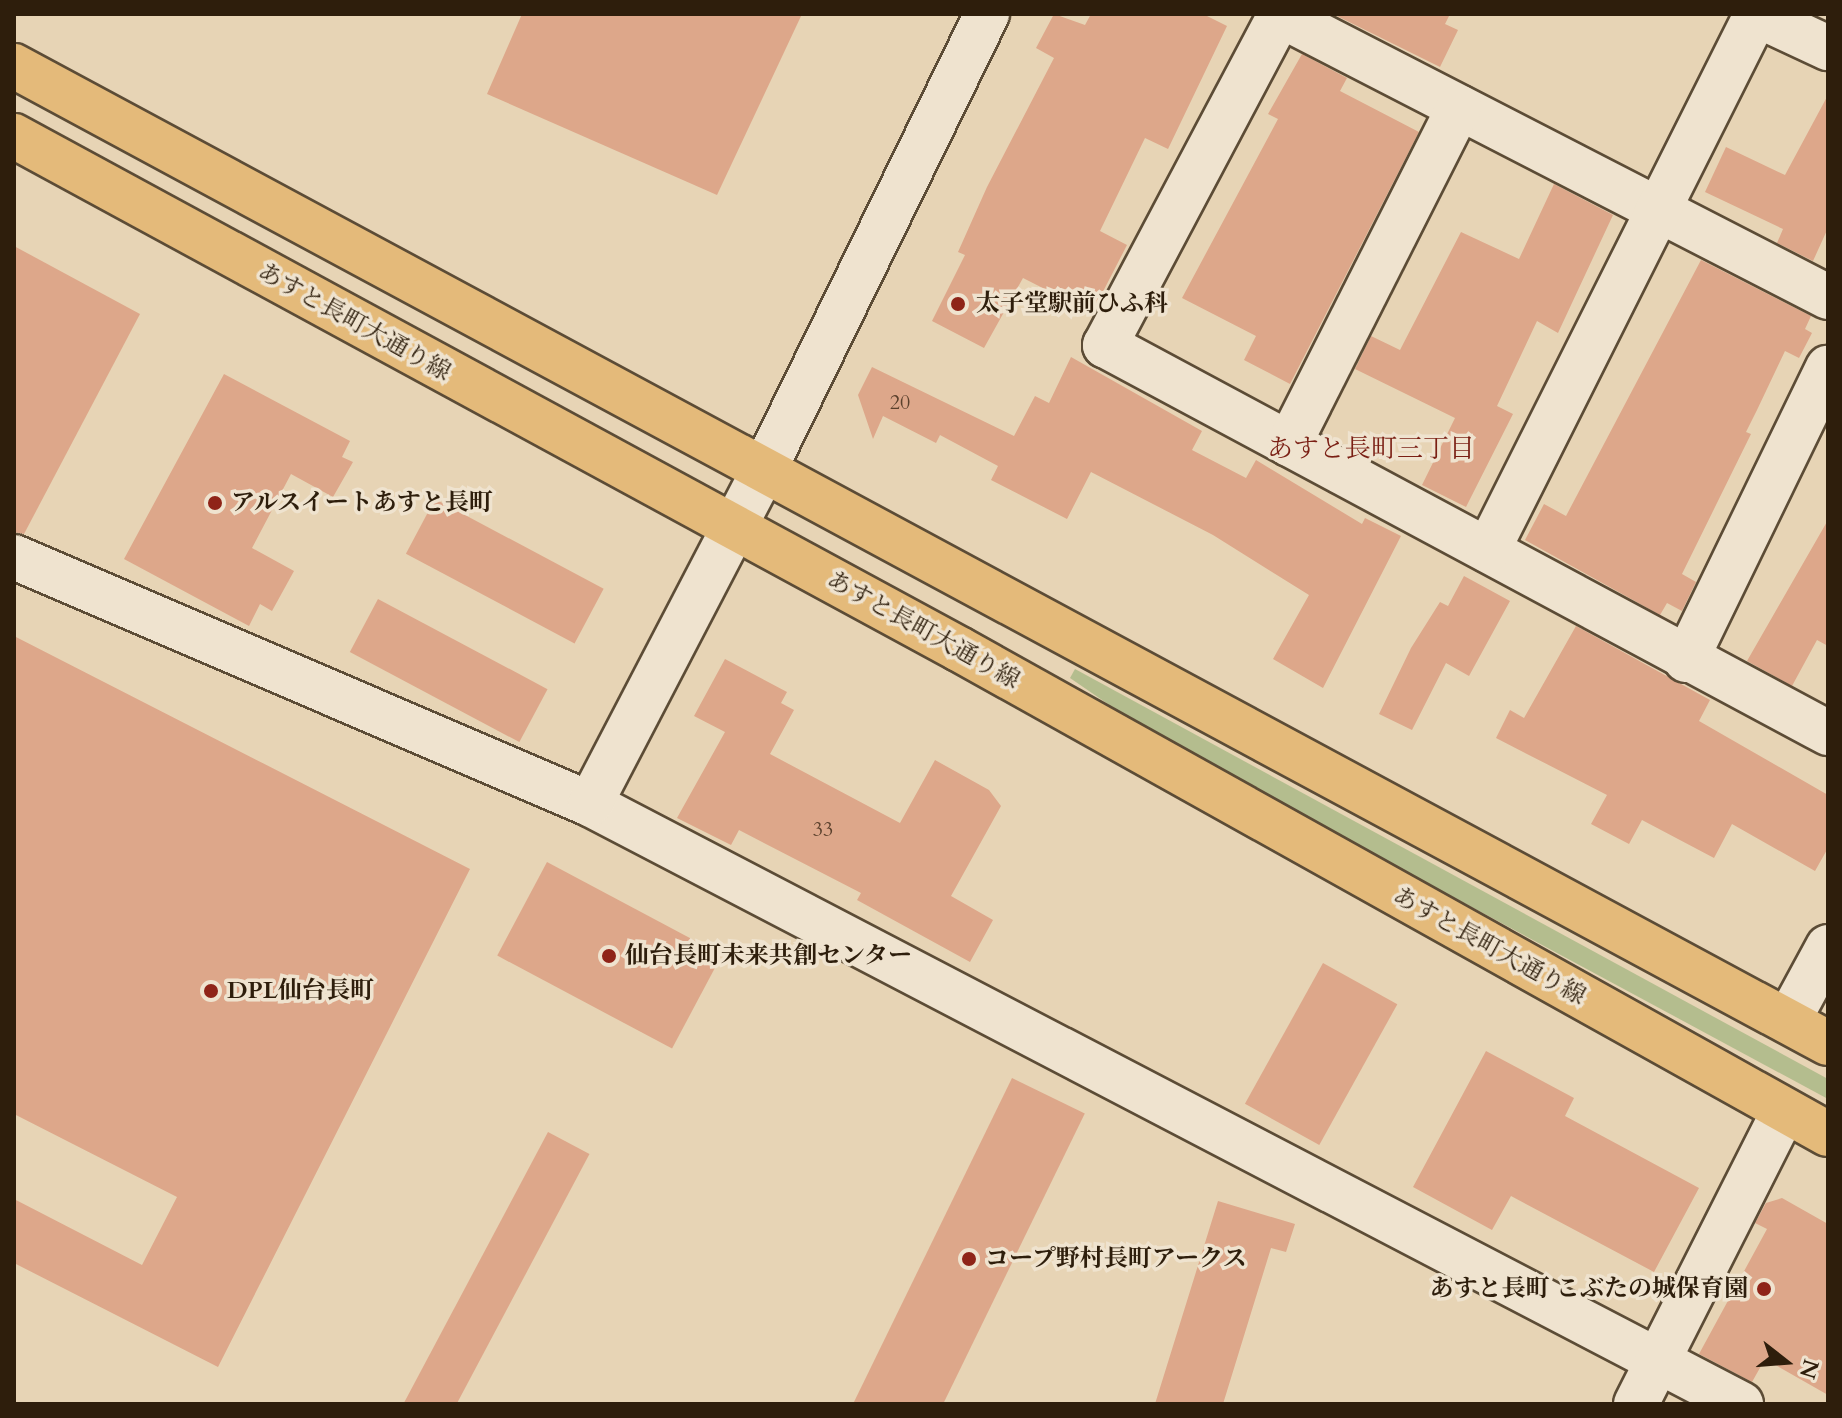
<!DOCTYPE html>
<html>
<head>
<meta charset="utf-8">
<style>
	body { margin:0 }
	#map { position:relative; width:1842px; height:1418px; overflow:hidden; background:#e7d4b5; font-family:Cardo,"Noto Serif JP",serif }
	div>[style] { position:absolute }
	.green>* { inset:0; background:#b4bd8e }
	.building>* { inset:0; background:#dda78a; transform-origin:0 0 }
	.roads { filter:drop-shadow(2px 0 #5c4c36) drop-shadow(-2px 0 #5c4c36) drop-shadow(0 2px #5c4c36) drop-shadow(0 -2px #5c4c36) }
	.minor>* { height:44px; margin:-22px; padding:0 22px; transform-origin:22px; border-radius:22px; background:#efe3cf }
	.major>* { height:44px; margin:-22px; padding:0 22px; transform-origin:22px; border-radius:22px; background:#e4ba7a }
	.dots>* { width:22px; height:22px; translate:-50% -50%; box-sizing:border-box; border:4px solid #efe3cf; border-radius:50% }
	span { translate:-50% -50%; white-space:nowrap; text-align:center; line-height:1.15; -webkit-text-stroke:7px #efe3cf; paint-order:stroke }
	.number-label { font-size:20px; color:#5a402c }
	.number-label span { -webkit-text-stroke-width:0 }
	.poi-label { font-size:24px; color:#2e1e0c; font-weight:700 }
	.left { translate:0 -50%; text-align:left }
	.right { translate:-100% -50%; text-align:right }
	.street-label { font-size:24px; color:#2e1e0c }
	.neighbourhood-label { font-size:26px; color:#7a1f14 }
	.frame { position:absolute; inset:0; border:16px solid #2e1e0c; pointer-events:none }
	.north { position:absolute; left:1746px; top:1322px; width:80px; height:80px; -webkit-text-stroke:6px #efe3cf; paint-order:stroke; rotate:107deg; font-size:22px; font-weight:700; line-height:32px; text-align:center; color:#2e1e0c }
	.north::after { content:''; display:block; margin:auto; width:28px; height:36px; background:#2e1e0c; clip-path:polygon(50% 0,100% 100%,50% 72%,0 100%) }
</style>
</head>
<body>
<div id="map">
	<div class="green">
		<div style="clip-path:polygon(1075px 669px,1828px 1079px,1828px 1099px,1156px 737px,1070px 678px)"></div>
	</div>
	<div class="building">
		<div style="clip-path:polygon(522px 14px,802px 14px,717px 195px,487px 94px)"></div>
		<div style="clip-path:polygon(1054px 14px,1085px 25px,1091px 14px,1203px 14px,1227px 26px,1168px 149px,1145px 138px,1100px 231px,1127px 245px,1092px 313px,1023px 278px,984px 348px,932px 321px,965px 255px,958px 252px,987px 187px,1054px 58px,1036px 48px)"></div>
		<div style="clip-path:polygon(1333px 14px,1450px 14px,1445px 24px,1458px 30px,1440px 67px)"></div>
		<div style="clip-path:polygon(1302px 54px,1347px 78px,1340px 91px,1419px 132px,1290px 384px,1244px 360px,1256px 336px,1182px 298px,1278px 119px,1268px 114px)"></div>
		<div style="clip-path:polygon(1828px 95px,1828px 228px,1813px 261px,1777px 243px,1783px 229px,1705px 192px,1726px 147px,1785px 175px)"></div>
		<div style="clip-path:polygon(1554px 184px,1613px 215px,1558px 333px,1537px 321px,1497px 406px,1513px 414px,1466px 507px,1422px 485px,1455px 418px,1355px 369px,1371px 336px,1400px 350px,1461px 232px,1519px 259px)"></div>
		<div style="clip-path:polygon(14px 246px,140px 314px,24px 534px,14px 532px)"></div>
		<div style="clip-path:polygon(1701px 260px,1811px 316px,1805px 329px,1812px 333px,1799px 358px,1785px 351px,1757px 410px,1746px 432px,1751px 434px,1682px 574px,1696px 582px,1682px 611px,1667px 603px,1660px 615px,1525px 540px,1544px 504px,1566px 516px)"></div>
		<div style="clip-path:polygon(1071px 357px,1202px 431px,1192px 450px,1246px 478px,1256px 460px,1362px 524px,1365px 518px,1401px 536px,1323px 688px,1273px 659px,1309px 595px,1213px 535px,1091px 472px,1067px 519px,991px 480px,998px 466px,940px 435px,936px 443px,883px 416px,873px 439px,858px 395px,872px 367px,1014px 436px,1035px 396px,1049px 403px)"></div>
		<div style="clip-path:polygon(224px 374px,350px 441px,342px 457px,353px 462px,333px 497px,291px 474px,252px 548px,294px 571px,272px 611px,260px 604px,249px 626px,124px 559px)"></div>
		<div style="left:435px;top:499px;width:191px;height:62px;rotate:28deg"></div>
		<div style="clip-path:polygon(1828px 520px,1828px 646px,1817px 640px,1792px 686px,1747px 661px)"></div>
		<div style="clip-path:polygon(1464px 576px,1510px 601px,1469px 676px,1446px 663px,1412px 730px,1379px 714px,1411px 648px,1440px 602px,1448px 606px)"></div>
		<div style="left:378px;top:599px;width:192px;height:60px;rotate:28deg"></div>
		<div style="clip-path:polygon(1576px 626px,1710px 700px,1699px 721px,1828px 795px,1828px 848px,1815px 871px,1732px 824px,1714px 858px,1642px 820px,1629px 844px,1591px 824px,1607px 795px,1496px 738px,1510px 710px,1524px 718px)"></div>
		<div style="clip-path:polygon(14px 636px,470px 869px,218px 1367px,14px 1263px,14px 1199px,142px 1265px,177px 1197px,14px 1114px)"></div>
		<div style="clip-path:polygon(725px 659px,787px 692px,781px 703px,794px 710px,770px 754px,900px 823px,935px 760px,989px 790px,1001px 806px,951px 896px,993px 920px,970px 962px,857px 900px,861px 893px,739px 830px,731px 845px,677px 818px,725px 732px,694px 716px)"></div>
		<div style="left:547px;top:862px;width:198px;height:106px;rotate:28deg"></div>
		<div style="left:1323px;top:963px;width:85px;height:161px;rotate:29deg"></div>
		<div style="clip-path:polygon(1486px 1051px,1574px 1098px,1565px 1116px,1699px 1188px,1654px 1272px,1511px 1196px,1492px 1230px,1413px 1187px)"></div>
		<div style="left:1012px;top:1078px;width:81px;height:363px;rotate:26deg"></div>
		<div style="left:548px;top:1132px;width:47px;height:307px;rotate:28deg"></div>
		<div style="clip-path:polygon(1782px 1198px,1828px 1224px,1828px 1395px,1765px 1359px,1752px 1382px,1699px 1354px,1767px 1229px,1755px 1223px,1766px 1203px)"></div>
		<div style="clip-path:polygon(1218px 1201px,1295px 1224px,1286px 1252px,1271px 1248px,1223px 1404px,1155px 1404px)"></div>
	</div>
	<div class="roads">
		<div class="minor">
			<div style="left:1755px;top:14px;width:81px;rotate:25deg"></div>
			<div style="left:1828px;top:297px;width:616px;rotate:-152.77deg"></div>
			<div style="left:1280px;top:15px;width:374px;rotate:117.9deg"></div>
			<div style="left:1105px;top:345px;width:821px;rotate:28.22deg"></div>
			<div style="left:1289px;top:444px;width:377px;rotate:-63.2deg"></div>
			<div style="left:1488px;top:550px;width:598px;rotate:-63.39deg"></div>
			<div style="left:14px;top:557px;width:627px;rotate:23.21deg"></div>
			<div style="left:590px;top:804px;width:1298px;rotate:27.53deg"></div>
			<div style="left:1686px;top:660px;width:325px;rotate:-64.1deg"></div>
			<div style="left:590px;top:804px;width:377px;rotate:-62.5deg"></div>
			<div style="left:764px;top:470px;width:508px;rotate:-63.94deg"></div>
			<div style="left:1788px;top:1021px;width:84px;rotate:-61.6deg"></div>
			<div style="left:1636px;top:1404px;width:328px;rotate:-63.2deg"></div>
		</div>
		<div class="major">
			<div style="left:14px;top:66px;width:2060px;rotate:28.31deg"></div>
			<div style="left:14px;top:136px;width:1075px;rotate:28.5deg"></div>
			<div style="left:959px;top:649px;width:995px;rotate:29.17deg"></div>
		</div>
	</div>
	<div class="dots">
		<div style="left:958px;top:304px;background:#8f2418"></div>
		<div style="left:215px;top:503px;background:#8f2418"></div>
		<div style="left:609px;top:956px;background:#8f2418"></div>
		<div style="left:211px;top:991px;background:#8f2418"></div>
		<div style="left:969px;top:1259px;background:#8f2418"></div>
		<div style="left:1764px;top:1289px;background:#8f2418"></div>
	</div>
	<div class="number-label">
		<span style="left:900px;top:402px">20</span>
		<span style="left:823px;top:829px">33</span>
	</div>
	<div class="poi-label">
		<span class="left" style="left:976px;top:304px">太子堂駅前ひふ科</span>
		<span class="left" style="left:231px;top:503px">アルスイートあすと長町</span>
		<span class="left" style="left:625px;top:956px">仙台長町未来共創センター</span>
		<span class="left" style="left:227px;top:991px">DPL仙台長町</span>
		<span class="left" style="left:985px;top:1259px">コープ野村長町アークス</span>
		<span class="right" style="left:1748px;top:1289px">あすと長町 こぶたの城保育園</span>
	</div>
	<div class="street-label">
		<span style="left:354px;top:322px;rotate:29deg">あすと長町大通り線</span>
		<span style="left:923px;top:630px;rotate:29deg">あすと長町大通り線</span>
		<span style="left:1489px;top:946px;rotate:29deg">あすと長町大通り線</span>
	</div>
	<div class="neighbourhood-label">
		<span style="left:1371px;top:449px">あすと長町三丁目</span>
	</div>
	<div class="frame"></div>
	<div class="north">N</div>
</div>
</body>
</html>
